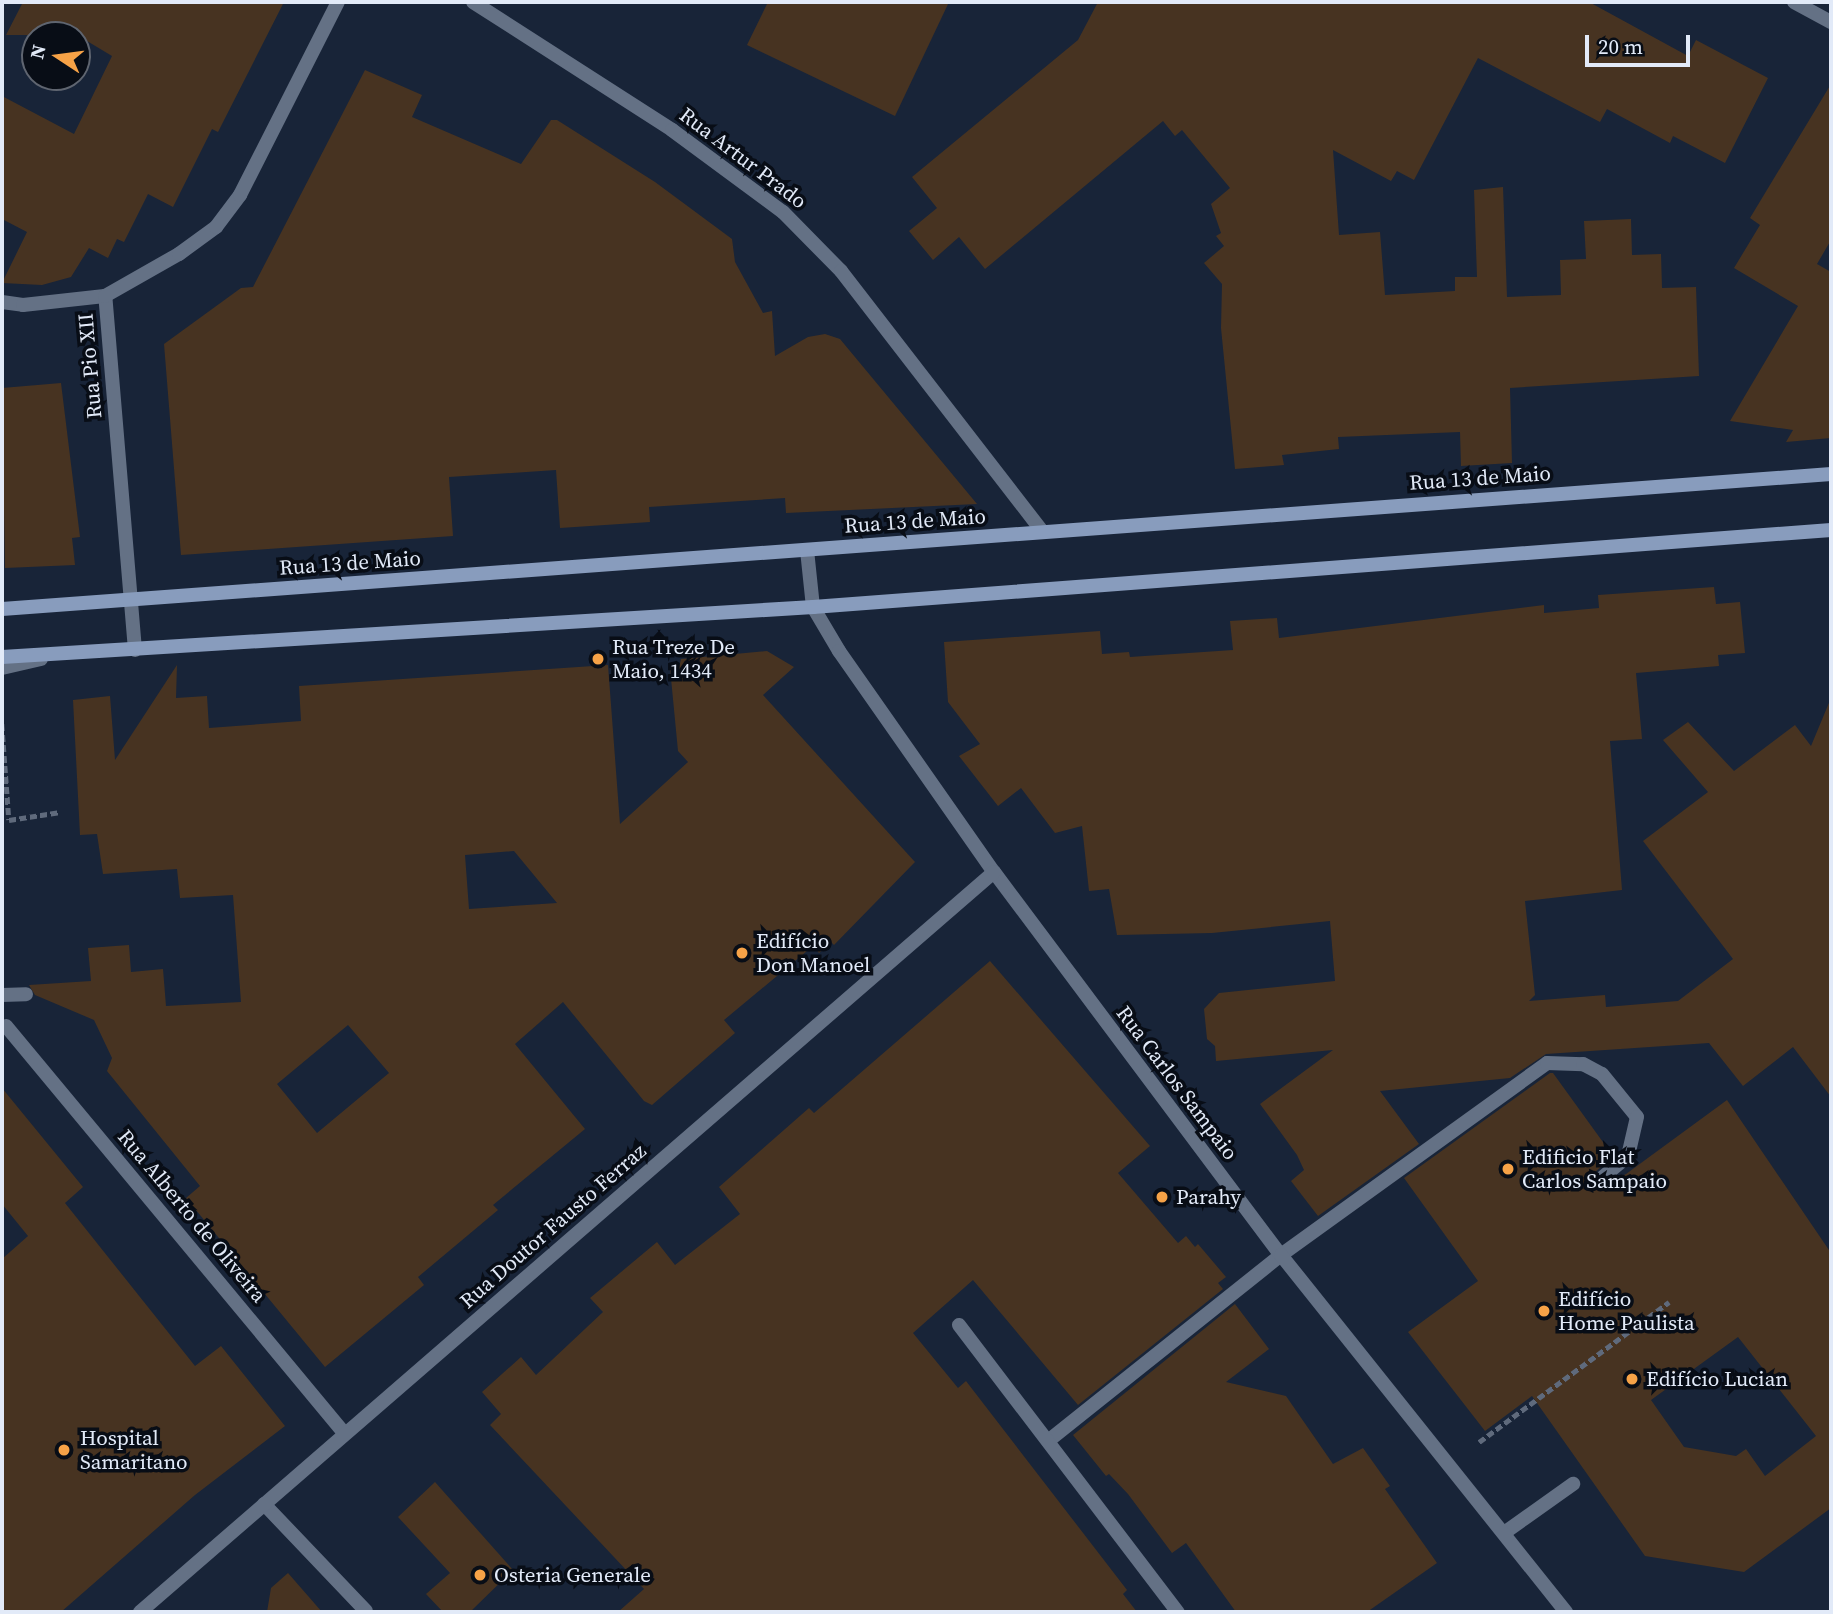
<!DOCTYPE html>
<html>
<head>
<meta charset="utf-8">
<style>
	body { margin:0 }
	#map { position:relative; width:1833px; height:1614px; overflow:hidden; background:#182438; font-family:"Source Serif 4",serif }
	div>[style] { position:absolute }
	.building>* { inset:0; background:#473321 }
	.path>* { height:4.5px; margin-top:-2.25px; transform-origin:0; background:repeating-linear-gradient(90deg,#5f6a7c 0 7px,transparent 0 10.5px) }
	.service>* { height:14px; margin:-7px; padding:0 7px; transform-origin:7px; border-radius:7px; background:#647185 }
	.minor>* { height:14px; margin:-7px; padding:0 7px; transform-origin:7px; border-radius:7px; background:#647185 }
	.secondary>* { height:14px; margin:-7px; padding:0 7px; transform-origin:7px; border-radius:7px; background:#889cbd }
	.dots>* { width:19px; height:19px; translate:-50% -50%; box-sizing:border-box; border:4px solid #080d16; border-radius:50% }
	span { translate:-50% -50%; white-space:nowrap; text-align:center; line-height:1.15; -webkit-text-stroke:7px #080d16; paint-order:stroke }
	.street-label { font-size:21px; color:#e2eaf8 }
	.poi-label { font-size:21px; color:#e2eaf8 }
	.left { translate:0 -50%; text-align:left }
	.frame { position:absolute; inset:0; border:4px solid #e2eaf8; pointer-events:none }
	.north { position:absolute; left:21px; top:21px; width:70px; height:70px; box-sizing:border-box; background:#080d16; border:2px solid #5f6570; border-radius:50%; rotate:283deg; font-size:19px; font-weight:700; line-height:28px; text-align:center; color:#e2eaf8 }
	.north::after { content:''; display:block; margin:auto; width:24px; height:32px; background:#f6a247; clip-path:polygon(50% 0,100% 100%,50% 72%,0 100%) }
	.scale { position:absolute; left:1585px; top:35px; width:105px; height:32px; box-sizing:border-box; border:4px solid #e2eaf8; border-top:0; padding-left:9px; font-size:21px; line-height:24px; white-space:nowrap; color:#e2eaf8; -webkit-text-stroke:5px #080d16; paint-order:stroke }
</style>
</head>
<body>
<div id="map">
	<div class="building">
		<div style="clip-path:polygon(23px 2px,284px 2px,218px 132px,212px 129px,173px 207px,148px 194px,124px 242px,117px 239px,108px 258px,89px 248px,71px 277px,42px 285px,2px 283px,27px 232px,2px 219px,2px 96px,74px 134px,112px 56px,77px 35px,6px 35px)"></div>
		<div style="clip-path:polygon(768px 2px,949px 2px,895px 116px,747px 45px)"></div>
		<div style="clip-path:polygon(1098px 2px,1589px 2px,1688px 56px,1696px 40px,1768px 78px,1725px 163px,1673px 136px,1670px 143px,1607px 109px,1600px 122px,1478px 58px,1414px 180px,1397px 171px,1391px 181px,1333px 150px,1339px 235px,1380px 232px,1385px 295px,1455px 291px,1455px 277px,1477px 277px,1474px 190px,1503px 187px,1507px 297px,1561px 295px,1560px 260px,1586px 259px,1584px 221px,1631px 219px,1632px 255px,1661px 254px,1662px 288px,1696px 287px,1699px 376px,1510px 388px,1512px 463px,1461px 466px,1460px 432px,1338px 437px,1339px 449px,1282px 455px,1284px 465px,1235px 469px,1221px 328px,1222px 284px,1204px 263px,1224px 246px,1216px 236px,1221px 233px,1211px 204px,1230px 188px,1182px 130px,1175px 136px,1163px 121px,985px 269px,959px 237px,933px 260px,909px 231px,937px 208px,912px 177px,1078px 40px)"></div>
		<div style="clip-path:polygon(365px 70px,422px 95px,412px 117px,521px 164px,551px 120px,557px 120px,655px 182px,732px 239px,735px 262px,763px 313px,772px 311px,775px 356px,808px 337px,825px 334px,840px 339px,977px 504px,786px 513px,785px 498px,649px 507px,650px 522px,560px 528px,556px 470px,449px 477px,453px 536px,181px 555px,164px 344px,241px 288px,253px 287px)"></div>
		<div style="clip-path:polygon(1831px 84px,1831px 240px,1817px 264px,1831px 272px,1831px 438px,1786px 442px,1793px 430px,1730px 421px,1798px 306px,1734px 268px,1760px 225px,1750px 218px)"></div>
		<div style="clip-path:polygon(61px 383px,80px 537px,72px 538px,75px 565px,5px 568px,2px 388px)"></div>
		<div style="clip-path:polygon(1714px 587px,1716px 604px,1740px 602px,1745px 653px,1718px 655px,1719px 666px,1636px 673px,1642px 739px,1610px 741px,1622px 890px,1525px 901px,1535px 995px,1529px 1001px,1605px 995px,1606px 1007px,1678px 1001px,1733px 959px,1643px 841px,1708px 792px,1663px 740px,1688px 722px,1734px 771px,1795px 725px,1811px 746px,1831px 698px,1831px 1097px,1793px 1047px,1743px 1086px,1709px 1043px,1546px 1054px,1510px 1078px,1380px 1091px,1419px 1144px,1318px 1216px,1291px 1181px,1304px 1170px,1297px 1155px,1260px 1104px,1333px 1050px,1216px 1061px,1215px 1046px,1207px 1039px,1204px 1009px,1219px 993px,1335px 981px,1330px 921px,1212px 933px,1117px 935px,1109px 889px,1089px 891px,1082px 826px,1055px 833px,1021px 788px,998px 806px,959px 756px,980px 744px,948px 702px,944px 642px,1100px 631px,1102px 654px,1129px 652px,1130px 657px,1233px 650px,1230px 621px,1277px 618px,1279px 638px,1544px 605px,1544px 613px,1599px 608px,1598px 595px)"></div>
		<div style="clip-path:polygon(evenodd,767px 651px,794px 667px,763px 695px,915px 862px,834px 945px,831px 942px,819px 953px,813px 946px,724px 1020px,735px 1033px,652px 1105px,644px 1101px,563px 1002px,515px 1044px,585px 1129px,493px 1205px,498px 1210px,418px 1277px,424px 1285px,325px 1367px,186px 1198px,200px 1186px,107px 1071px,112px 1058px,94px 1020px,35px 995px,29px 985px,91px 981px,88px 948px,129px 945px,131px 972px,163px 969px,166px 1006px,241px 1002px,233px 895px,180px 898px,177px 869px,103px 874px,97px 834px,80px 835px,73px 700px,110px 696px,115px 760px,177px 665px,176px 698px,207px 696px,209px 728px,301px 721px,299px 686px,608px 665px,620px 824px,688px 762px,678px 751px,670px 668px,679px 668px,681px 659px,767px 651px,514px 851px,557px 903px,469px 909px,465px 855px,514px 851px,767px 651px,348px 1025px,389px 1073px,317px 1133px,277px 1084px,348px 1025px)"></div>
		<div style="clip-path:polygon(990px 961px,1150px 1146px,1118px 1173px,1178px 1243px,1186px 1236px,1195px 1247px,1198px 1244px,1226px 1277px,1218px 1283px,1223px 1289px,1078px 1405px,973px 1280px,913px 1333px,958px 1388px,966px 1381px,1127px 1590px,1123px 1594px,1137px 1612px,618px 1612px,644px 1589px,490px 1425px,501px 1414px,482px 1392px,521px 1357px,536px 1375px,603px 1312px,590px 1298px,657px 1242px,675px 1265px,740px 1214px,719px 1187px,809px 1108px,814px 1113px)"></div>
		<div style="clip-path:polygon(evenodd,1550px 1073px,1553px 1073px,1613px 1156px,1593px 1174px,1599px 1187px,1626px 1174px,1727px 1100px,1831px 1253px,1831px 1508px,1744px 1572px,1645px 1556px,1532px 1396px,1485px 1431px,1408px 1332px,1478px 1281px,1404px 1178px,1550px 1073px,1738px 1337px,1816px 1436px,1765px 1476px,1746px 1449px,1736px 1456px,1684px 1447px,1651px 1400px,1738px 1337px)"></div>
		<div style="clip-path:polygon(2px 1088px,83px 1187px,65px 1203px,195px 1366px,221px 1346px,285px 1426px,195px 1495px,61px 1612px,2px 1612px,2px 1259px,28px 1236px,2px 1204px)"></div>
		<div style="clip-path:polygon(1235px 1304px,1269px 1349px,1226px 1382px,1286px 1396px,1333px 1464px,1363px 1448px,1390px 1486px,1385px 1489px,1437px 1563px,1367px 1612px,1236px 1612px,1186px 1543px,1172px 1553px,1128px 1494px,1109px 1474px,1106px 1476px,1073px 1435px)"></div>
		<div style="clip-path:polygon(435px 1482px,513px 1570px,470px 1612px,443px 1612px,426px 1594px,450px 1573px,398px 1517px)"></div>
		<div style="clip-path:polygon(288px 1573px,322px 1612px,267px 1612px,271px 1588px)"></div>
	</div>
	<div class="path">
		<div style="left:2px;top:724px;width:96px;rotate:85.8deg"></div>
		<div style="left:9px;top:820px;width:52px;rotate:-8.9deg"></div>
		<div style="left:1479px;top:1442px;width:236px;rotate:-36.4deg"></div>
	</div>
	<div class="service">
		<div style="left:2px;top:995px;width:24px;rotate:-2deg"></div>
		<div style="left:1048px;top:1441px;width:298px;rotate:-38.6deg"></div>
		<div style="left:1281px;top:1255px;width:328px;rotate:-35.8deg"></div>
		<div style="left:1547px;top:1063px;width:36px;rotate:2deg"></div>
		<div style="left:1583px;top:1064px;width:21px;rotate:28deg"></div>
		<div style="left:1602px;top:1074px;width:55px;rotate:50.9deg"></div>
		<div style="left:1637px;top:1117px;width:40px;rotate:103deg"></div>
		<div style="left:1628px;top:1156px;width:34px;rotate:140deg"></div>
		<div style="left:264px;top:1504px;width:148px;rotate:46.4deg"></div>
		<div style="left:1504px;top:1533px;width:85px;rotate:-35.4deg"></div>
	</div>
	<div class="minor">
		<div style="left:473px;top:2px;width:237px;rotate:32.7deg"></div>
		<div style="left:672px;top:130px;width:138px;rotate:36.5deg"></div>
		<div style="left:783px;top:212px;width:83px;rotate:45.5deg"></div>
		<div style="left:841px;top:271px;width:330px;rotate:52.3deg"></div>
		<div style="left:1794px;top:2px;width:42px;rotate:28.4deg"></div>
		<div style="left:2px;top:302px;width:21px;rotate:8deg"></div>
		<div style="left:23px;top:305px;width:82px;rotate:-6.3deg"></div>
		<div style="left:807px;top:550px;width:57px;rotate:84deg"></div>
		<div style="left:813px;top:607px;width:51px;rotate:59.4deg"></div>
		<div style="left:839px;top:651px;width:270px;rotate:55deg"></div>
		<div style="left:994px;top:872px;width:479px;rotate:53.2deg"></div>
		<div style="left:1281px;top:1255px;width:457px;rotate:51.4deg"></div>
		<div style="left:135px;top:650px;width:355px;rotate:-94.8deg"></div>
		<div style="left:105px;top:296px;width:85px;rotate:-29.6deg"></div>
		<div style="left:179px;top:254px;width:46px;rotate:-36.1deg"></div>
		<div style="left:216px;top:227px;width:40px;rotate:-53deg"></div>
		<div style="left:240px;top:195px;width:216px;rotate:-63.1deg"></div>
		<div style="left:2px;top:668px;width:40px;rotate:-13deg"></div>
		<div style="left:6px;top:1026px;width:530px;rotate:50.28deg"></div>
		<div style="left:959px;top:1325px;width:361px;rotate:52.7deg"></div>
		<div style="left:140px;top:1612px;width:1130px;rotate:-40.91deg"></div>
	</div>
	<div class="secondary">
		<div style="left:2px;top:609px;width:1834px;rotate:-4.22deg"></div>
		<div style="left:2px;top:657px;width:813px;rotate:-3.53deg"></div>
		<div style="left:813px;top:607px;width:1021px;rotate:-4.33deg"></div>
	</div>
	<div class="dots">
		<div style="left:598px;top:659px;background:#f6a247"></div>
		<div style="left:742px;top:953px;background:#f6a247"></div>
		<div style="left:1508px;top:1169px;background:#f6a247"></div>
		<div style="left:1162px;top:1197px;background:#f6a247"></div>
		<div style="left:1544px;top:1311px;background:#f6a247"></div>
		<div style="left:1632px;top:1379px;background:#f6a247"></div>
		<div style="left:64px;top:1450px;background:#f6a247"></div>
		<div style="left:480px;top:1575px;background:#f6a247"></div>
	</div>
	<div class="street-label">
		<span style="left:743px;top:158px;rotate:37deg">Rua Artur Prado</span>
		<span style="left:90px;top:366px;rotate:-95deg">Rua Pio XII</span>
		<span style="left:1480px;top:478px;rotate:-4deg">Rua 13 de Maio</span>
		<span style="left:915px;top:521px;rotate:-4deg">Rua 13 de Maio</span>
		<span style="left:350px;top:563px;rotate:-4deg">Rua 13 de Maio</span>
		<span style="left:1177px;top:1083px;rotate:53deg">Rua Carlos Sampaio</span>
		<span style="left:192px;top:1216px;rotate:50deg">Rua Alberto de Oliveira</span>
		<span style="left:553px;top:1226px;rotate:-41deg">Rua Doutor Fausto Ferraz</span>
	</div>
	<div class="poi-label">
		<span class="left" style="left:612px;top:659px">Rua Treze De<br>Maio, 1434</span>
		<span class="left" style="left:756px;top:953px">Edifício<br>Don Manoel</span>
		<span class="left" style="left:1522px;top:1169px">Edificio Flat<br>Carlos Sampaio</span>
		<span class="left" style="left:1176px;top:1197px">Parahy</span>
		<span class="left" style="left:1558px;top:1311px">Edifício<br>Home Paulista</span>
		<span class="left" style="left:1646px;top:1379px">Edifício Lucian</span>
		<span class="left" style="left:80px;top:1450px">Hospital<br>Samaritano</span>
		<span class="left" style="left:494px;top:1575px">Osteria Generale</span>
	</div>
	<div class="frame"></div>
	<div class="north">N</div>
	<div class="scale">20 m</div>
</div>
</body>
</html>
